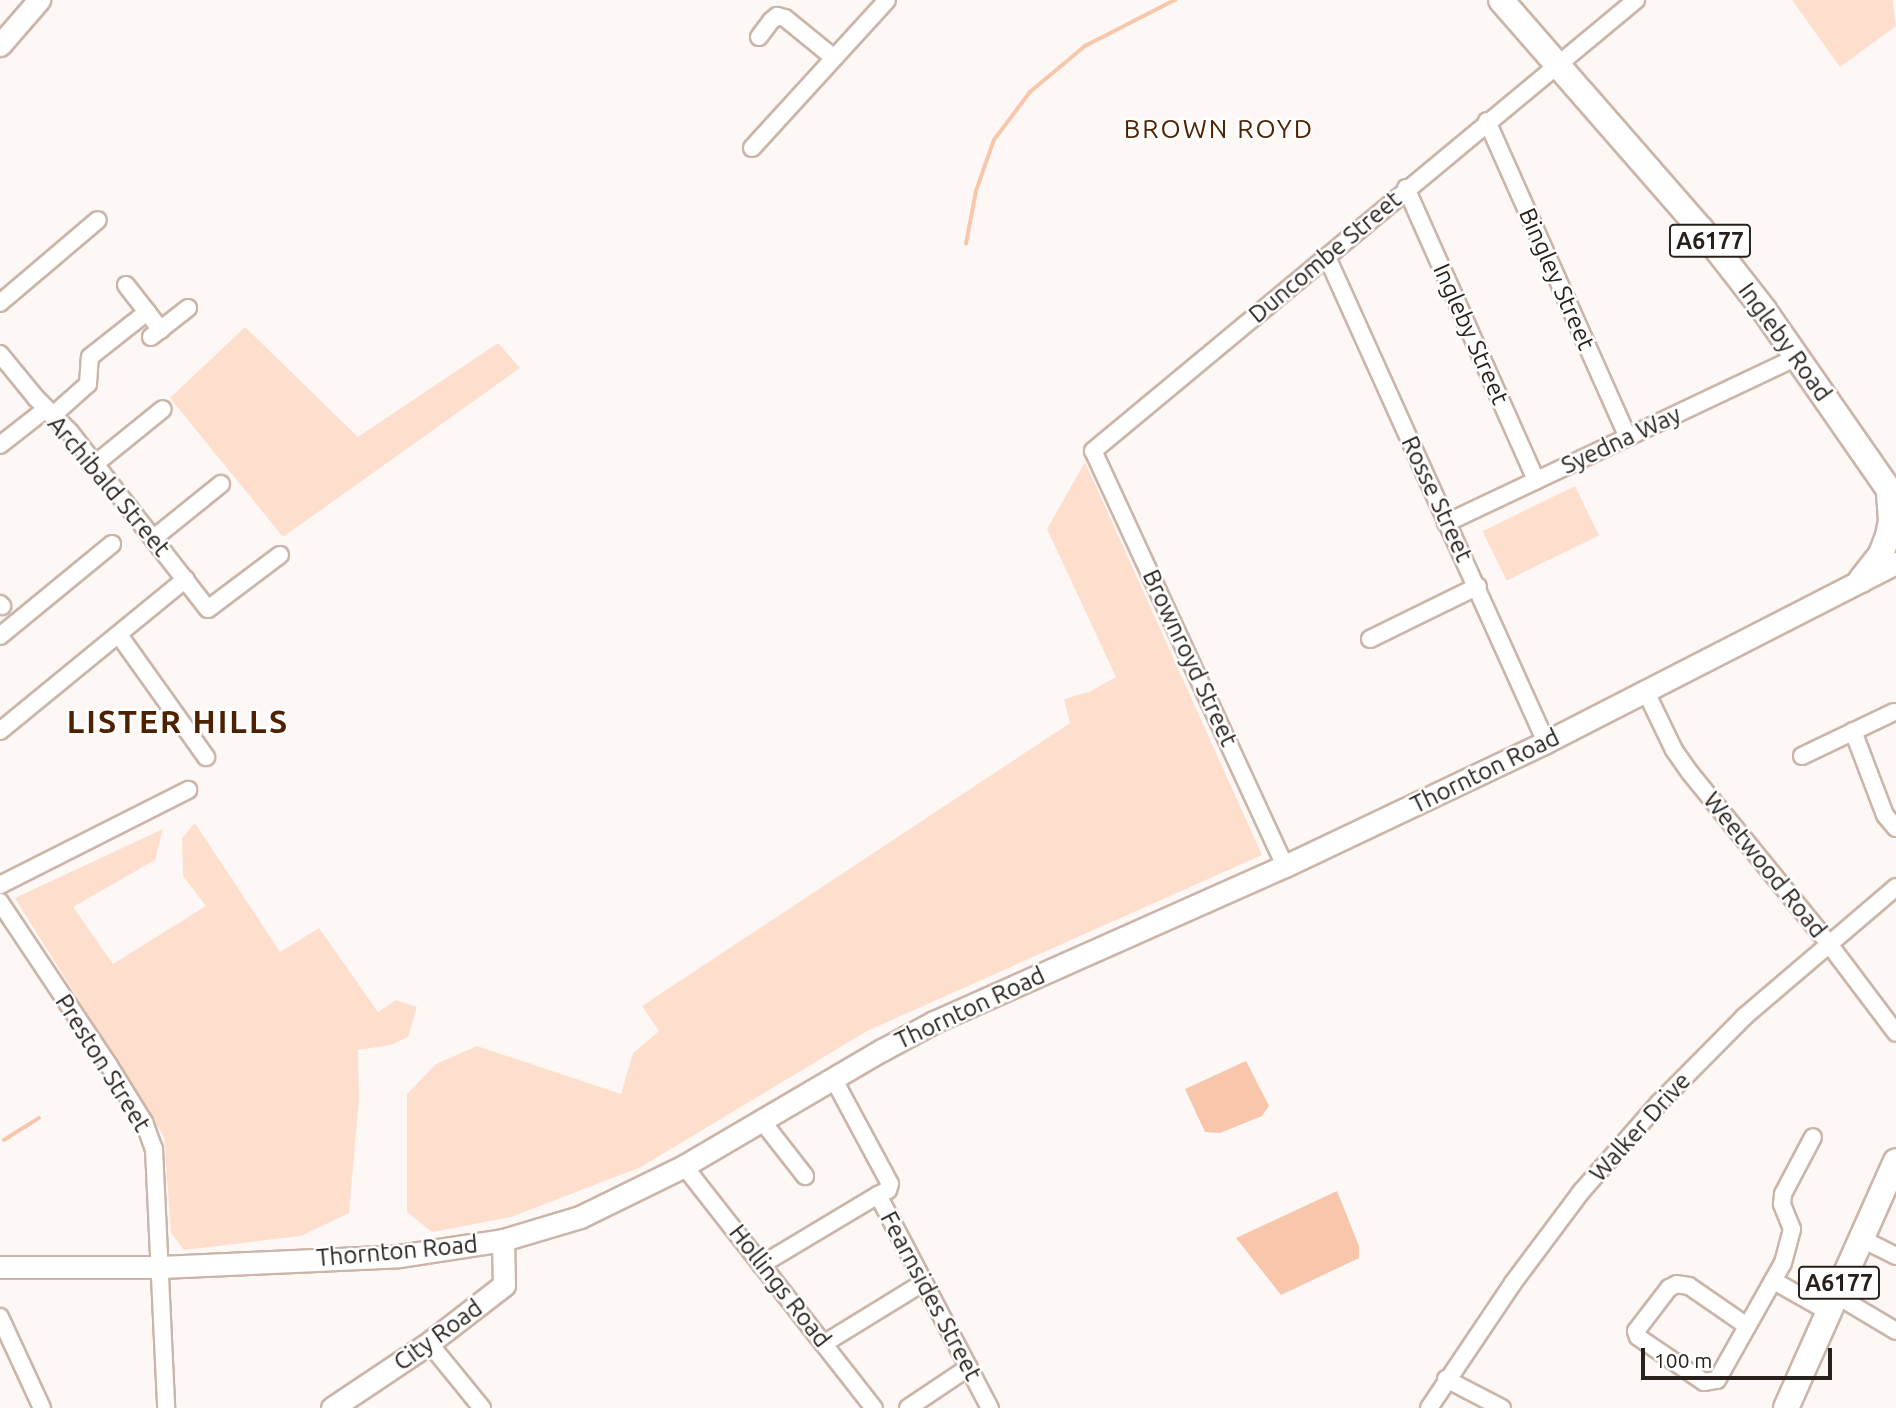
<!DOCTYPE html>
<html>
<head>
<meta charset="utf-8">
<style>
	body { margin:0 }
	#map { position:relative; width:1896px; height:1408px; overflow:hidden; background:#fdf8f6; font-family:Ubuntu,sans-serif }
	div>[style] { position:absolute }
	.green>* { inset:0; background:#fedfce; transform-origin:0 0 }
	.water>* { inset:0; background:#f8c7ab }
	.stream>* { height:3.5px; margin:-1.75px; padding:0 1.75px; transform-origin:1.75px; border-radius:1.75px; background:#f8c7ab }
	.roads { filter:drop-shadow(2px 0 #cbb5a9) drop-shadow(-2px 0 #cbb5a9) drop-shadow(0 2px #cbb5a9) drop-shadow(0 -2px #cbb5a9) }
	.street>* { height:16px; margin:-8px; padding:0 8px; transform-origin:8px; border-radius:8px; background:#fff }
	.secondary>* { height:21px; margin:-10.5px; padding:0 10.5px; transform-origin:10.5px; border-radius:10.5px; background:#fff }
	.primary>* { height:24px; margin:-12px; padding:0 12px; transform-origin:12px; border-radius:12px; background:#fff }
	span { translate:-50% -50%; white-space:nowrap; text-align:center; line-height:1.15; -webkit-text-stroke:5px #fff; paint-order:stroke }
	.shield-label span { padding:2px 5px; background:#fff; border:2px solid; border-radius:5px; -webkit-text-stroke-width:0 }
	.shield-label { font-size:23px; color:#28201b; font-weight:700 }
	.street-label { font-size:24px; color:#28201b }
	.neighbourhood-label { font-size:26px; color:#4e2100; letter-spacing:2px }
	.district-label { font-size:32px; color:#4e2100; font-weight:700; letter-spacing:2px }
	.scale { position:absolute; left:1641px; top:1348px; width:191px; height:32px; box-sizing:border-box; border:4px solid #28201b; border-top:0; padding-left:9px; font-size:21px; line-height:24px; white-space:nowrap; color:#28201b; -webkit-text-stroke:5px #fff; paint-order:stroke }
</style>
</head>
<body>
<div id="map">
	<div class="green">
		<div style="clip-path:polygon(1792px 0,1893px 0,1896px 26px,1840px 67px)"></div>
		<div style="clip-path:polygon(245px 327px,358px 437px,498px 343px,520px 368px,283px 537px,170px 398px)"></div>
		<div style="clip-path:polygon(1085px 462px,1262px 855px,867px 1031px,641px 1167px,511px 1217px,432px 1232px,407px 1212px,407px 1094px,436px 1064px,477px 1046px,621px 1094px,633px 1053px,659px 1031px,642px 1006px,1070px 723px,1064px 699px,1089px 692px,1116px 677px,1047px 529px)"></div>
		<div style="left:1575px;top:486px;width:55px;height:103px;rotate:64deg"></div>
		<div style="clip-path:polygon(195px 823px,280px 952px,319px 928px,378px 1012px,396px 1000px,417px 1007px,408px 1037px,391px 1045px,358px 1050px,359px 1100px,349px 1213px,301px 1236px,184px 1250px,171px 1233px,164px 1137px,15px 898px,163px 829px,155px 860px,73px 907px,113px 964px,206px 906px,183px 876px,182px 838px)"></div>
	</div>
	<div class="water">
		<div style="clip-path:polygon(1246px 1061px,1269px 1106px,1262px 1116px,1220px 1133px,1205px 1132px,1185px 1089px)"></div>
		<div style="clip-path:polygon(1337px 1191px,1359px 1246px,1359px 1258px,1281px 1295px,1236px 1238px)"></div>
	</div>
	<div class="stream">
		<div style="left:966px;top:244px;width:54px;rotate:-79.3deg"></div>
		<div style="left:976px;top:191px;width:54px;rotate:-70.6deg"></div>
		<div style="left:994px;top:140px;width:60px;rotate:-53.1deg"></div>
		<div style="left:1030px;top:92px;width:72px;rotate:-39.9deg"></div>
		<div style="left:1085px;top:46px;width:101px;rotate:-27.1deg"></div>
		<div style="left:4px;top:1140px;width:41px;rotate:-32.2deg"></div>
	</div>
	<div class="roads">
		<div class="street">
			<div style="left:759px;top:37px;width:20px;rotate:-53deg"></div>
			<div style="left:771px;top:21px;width:8px;rotate:-40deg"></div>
			<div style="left:777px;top:16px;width:8px;rotate:14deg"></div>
			<div style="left:785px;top:18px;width:63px;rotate:39.2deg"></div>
			<div style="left:1487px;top:121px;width:346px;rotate:66deg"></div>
			<div style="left:752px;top:148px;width:200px;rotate:-47.6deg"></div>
			<div style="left:1406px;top:188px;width:320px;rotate:66deg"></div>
			<div style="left:1327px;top:257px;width:532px;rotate:65.7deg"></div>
			<div style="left:126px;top:285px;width:57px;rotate:52.1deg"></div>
			<div style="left:0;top:303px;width:128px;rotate:-40.3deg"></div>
			<div style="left:151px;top:337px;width:47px;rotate:-38.1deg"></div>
			<div style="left:0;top:354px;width:57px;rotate:50.7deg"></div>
			<div style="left:36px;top:398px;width:48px;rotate:45deg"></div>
			<div style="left:70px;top:432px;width:224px;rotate:52.1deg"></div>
			<div style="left:208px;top:609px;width:90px;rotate:-36.9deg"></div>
			<div style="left:52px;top:416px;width:48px;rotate:-41.6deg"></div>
			<div style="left:88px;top:384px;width:27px;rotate:-86deg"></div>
			<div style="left:90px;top:357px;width:73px;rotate:-38.3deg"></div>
			<div style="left:0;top:445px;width:58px;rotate:-38deg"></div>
			<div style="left:95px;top:464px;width:87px;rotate:-39deg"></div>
			<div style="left:1446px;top:523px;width:388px;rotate:-25.3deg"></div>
			<div style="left:154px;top:538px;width:86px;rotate:-38.9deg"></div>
			<div style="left:0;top:604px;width:3px;rotate:45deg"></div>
			<div style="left:119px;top:635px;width:150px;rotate:54.5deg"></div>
			<div style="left:0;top:636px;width:145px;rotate:-39.4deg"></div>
			<div style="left:1370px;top:639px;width:120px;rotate:-26.1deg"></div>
			<div style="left:1645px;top:690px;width:67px;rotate:64.2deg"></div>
			<div style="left:1674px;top:750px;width:29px;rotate:55deg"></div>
			<div style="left:1691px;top:774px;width:219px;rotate:50.9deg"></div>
			<div style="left:1829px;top:944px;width:111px;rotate:53deg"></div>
			<div style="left:0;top:731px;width:240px;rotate:-39.3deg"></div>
			<div style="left:1853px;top:731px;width:90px;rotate:69.1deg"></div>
			<div style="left:1885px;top:815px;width:17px;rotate:50deg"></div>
			<div style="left:1802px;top:756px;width:102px;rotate:-25.6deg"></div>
			<div style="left:1285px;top:866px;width:457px;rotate:-114.8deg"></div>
			<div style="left:1093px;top:451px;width:706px;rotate:-39.71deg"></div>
			<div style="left:0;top:885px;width:211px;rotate:-26.8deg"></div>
			<div style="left:0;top:902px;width:195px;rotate:56.3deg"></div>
			<div style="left:108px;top:1064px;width:68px;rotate:58.2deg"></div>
			<div style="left:144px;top:1122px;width:29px;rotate:70deg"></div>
			<div style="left:154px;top:1149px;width:259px;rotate:87.3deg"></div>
			<div style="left:833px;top:1078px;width:120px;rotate:61.7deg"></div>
			<div style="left:890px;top:1184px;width:6px;rotate:108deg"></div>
			<div style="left:888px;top:1190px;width:11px;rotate:153deg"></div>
			<div style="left:878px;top:1195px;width:241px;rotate:62.3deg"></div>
			<div style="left:762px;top:1121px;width:70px;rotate:52deg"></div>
			<div style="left:684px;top:1166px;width:308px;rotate:51.9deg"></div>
			<div style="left:1860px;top:1238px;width:40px;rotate:26.6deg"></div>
			<div style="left:761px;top:1265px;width:136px;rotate:-30.9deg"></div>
			<div style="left:1774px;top:1281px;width:61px;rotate:29.5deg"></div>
			<div style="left:1834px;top:1294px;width:72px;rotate:30.8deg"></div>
			<div style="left:0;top:1317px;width:100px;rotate:65.2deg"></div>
			<div style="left:1747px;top:1326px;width:70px;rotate:-145.4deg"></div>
			<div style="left:1689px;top:1286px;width:12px;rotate:-171deg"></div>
			<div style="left:1677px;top:1284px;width:9px;rotate:153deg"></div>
			<div style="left:1669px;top:1288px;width:54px;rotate:127.5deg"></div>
			<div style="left:1636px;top:1331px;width:6px;rotate:72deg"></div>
			<div style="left:1638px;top:1337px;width:80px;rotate:34.3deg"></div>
			<div style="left:1704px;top:1382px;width:13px;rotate:-9deg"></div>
			<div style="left:1717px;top:1380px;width:134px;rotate:-60.6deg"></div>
			<div style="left:1783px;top:1263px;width:35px;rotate:-75deg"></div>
			<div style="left:1792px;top:1229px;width:27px;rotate:-112deg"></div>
			<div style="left:1782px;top:1204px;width:10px;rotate:-84deg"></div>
			<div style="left:1783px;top:1194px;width:64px;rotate:-62.2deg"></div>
			<div style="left:429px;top:1343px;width:84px;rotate:50.8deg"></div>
			<div style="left:825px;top:1343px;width:116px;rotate:-31.6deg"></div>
			<div style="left:1446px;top:1379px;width:63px;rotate:27.4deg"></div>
			<div style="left:908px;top:1408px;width:73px;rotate:-33.9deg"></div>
			<div style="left:1429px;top:1408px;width:151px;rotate:-56.1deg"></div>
			<div style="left:1513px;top:1283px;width:114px;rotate:-53.2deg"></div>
			<div style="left:1581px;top:1192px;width:118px;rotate:-48.8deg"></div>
			<div style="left:1659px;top:1103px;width:121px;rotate:-45.3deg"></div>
			<div style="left:1744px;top:1017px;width:200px;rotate:-40.5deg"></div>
		</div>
		<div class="secondary">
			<div style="left:0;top:45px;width:60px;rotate:-49.1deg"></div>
			<div style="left:0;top:1267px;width:161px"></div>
			<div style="left:161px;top:1267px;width:238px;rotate:-2.6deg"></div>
			<div style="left:399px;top:1256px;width:105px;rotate:-8.7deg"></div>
			<div style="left:503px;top:1240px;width:80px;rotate:-16.6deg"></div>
			<div style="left:580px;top:1217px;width:116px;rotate:-26.1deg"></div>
			<div style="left:684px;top:1166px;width:229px;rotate:-30.4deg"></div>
			<div style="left:882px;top:1050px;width:59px;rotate:-28.3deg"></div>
			<div style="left:934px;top:1022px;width:384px;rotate:-24deg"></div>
			<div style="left:1285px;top:866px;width:289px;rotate:-25.4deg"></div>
			<div style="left:1546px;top:742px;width:393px;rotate:-27.1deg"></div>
			<div style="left:332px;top:1408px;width:117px;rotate:-33.8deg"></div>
			<div style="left:429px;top:1343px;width:95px;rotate:-37.7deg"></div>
			<div style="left:504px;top:1285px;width:45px;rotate:-91.3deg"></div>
		</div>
		<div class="primary">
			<div style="left:1501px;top:0;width:304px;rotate:48.9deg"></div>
			<div style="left:1701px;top:229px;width:103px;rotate:52.1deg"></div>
			<div style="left:1764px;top:310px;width:231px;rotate:55.2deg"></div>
			<div style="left:1861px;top:580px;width:33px;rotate:-52deg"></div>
			<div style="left:1881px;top:554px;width:19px;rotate:-69deg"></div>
			<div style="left:1888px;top:536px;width:15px;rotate:-79deg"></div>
			<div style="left:1891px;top:521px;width:32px;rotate:-94deg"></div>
			<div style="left:1786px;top:1408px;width:270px;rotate:-66deg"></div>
		</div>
	</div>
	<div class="shield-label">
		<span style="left:1710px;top:241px">A6177</span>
		<span style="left:1839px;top:1283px">A6177</span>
	</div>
	<div class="street-label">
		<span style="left:1325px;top:257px;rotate:-40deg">Duncombe Street</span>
		<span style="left:1557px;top:279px;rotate:66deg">Bingley Street</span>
		<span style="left:1471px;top:334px;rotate:66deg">Ingleby Street</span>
		<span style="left:1785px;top:342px;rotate:54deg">Ingleby Road</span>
		<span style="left:1621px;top:440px;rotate:-25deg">Syedna Way</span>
		<span style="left:109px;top:486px;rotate:50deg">Archibald Street</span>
		<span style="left:1437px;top:499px;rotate:65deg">Rosse Street</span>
		<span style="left:1190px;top:658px;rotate:65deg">Brownroyd Street</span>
		<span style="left:1485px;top:771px;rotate:-26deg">Thornton Road</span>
		<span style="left:1765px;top:865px;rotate:51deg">Weetwood Road</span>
		<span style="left:970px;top:1008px;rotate:-25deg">Thornton Road</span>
		<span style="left:103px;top:1063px;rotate:58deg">Preston Street</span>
		<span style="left:1640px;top:1127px;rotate:-48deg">Walker Drive</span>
		<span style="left:397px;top:1251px;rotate:-5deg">Thornton Road</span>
		<span style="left:780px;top:1286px;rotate:52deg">Hollings Road</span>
		<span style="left:931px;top:1296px;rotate:62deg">Fearnsides Street</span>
		<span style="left:438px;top:1335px;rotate:-36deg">City Road</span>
	</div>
	<div class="neighbourhood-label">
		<span style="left:1219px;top:129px">BROWN ROYD</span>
	</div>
	<div class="district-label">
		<span style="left:178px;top:721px">LISTER HILLS</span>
	</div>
	<div class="scale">100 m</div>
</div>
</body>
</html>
